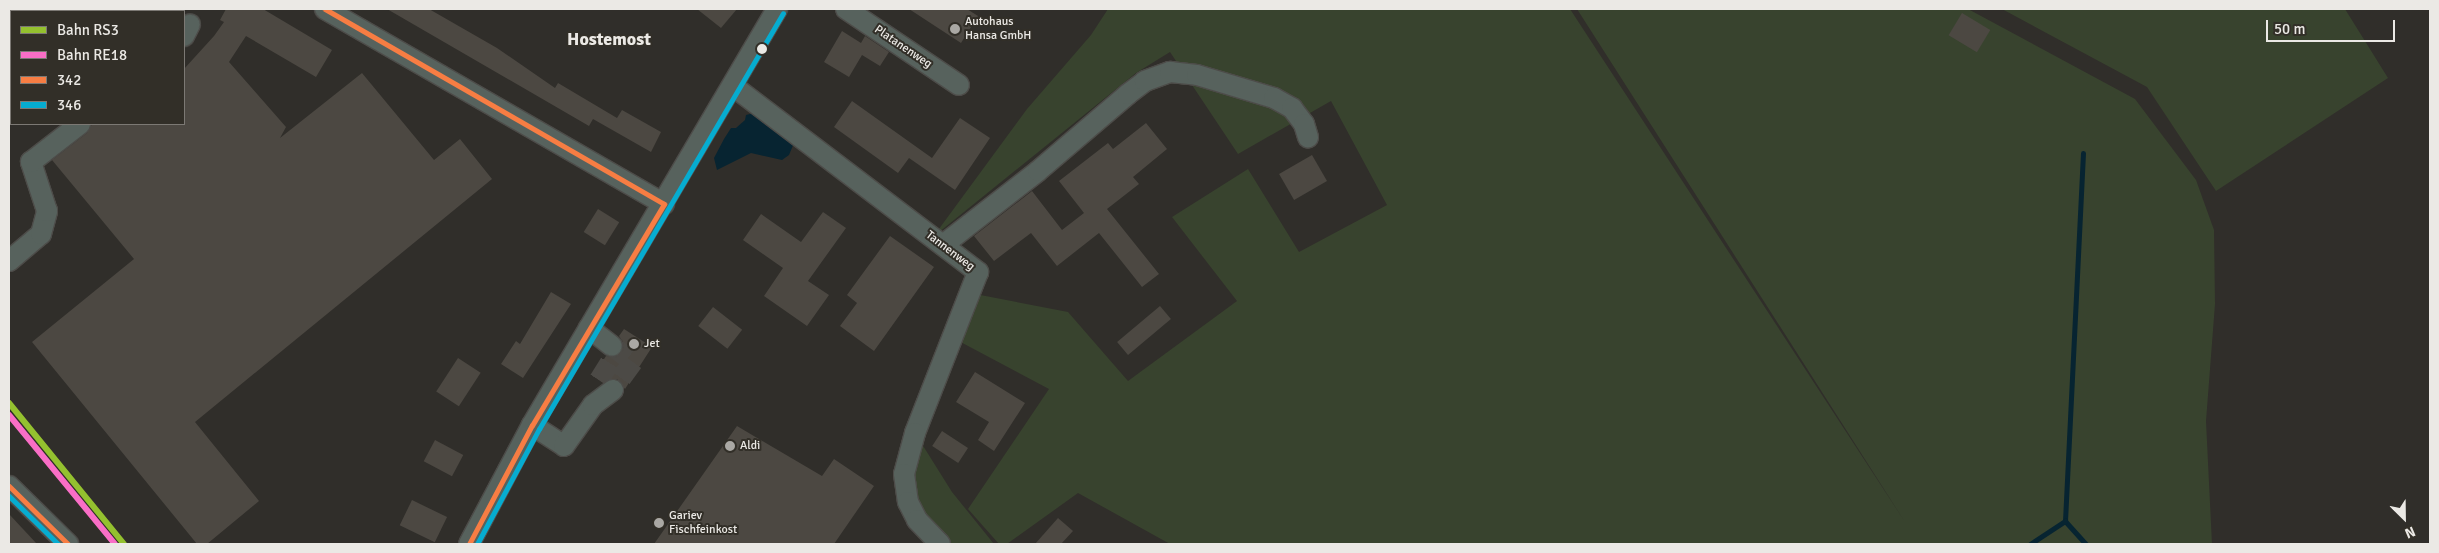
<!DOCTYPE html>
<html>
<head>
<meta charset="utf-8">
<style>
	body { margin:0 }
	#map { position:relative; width:2439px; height:553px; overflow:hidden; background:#302e2a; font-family:Signika,sans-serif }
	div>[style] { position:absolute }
	.green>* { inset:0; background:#38432e }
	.water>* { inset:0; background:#072431 }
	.stream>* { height:5px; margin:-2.5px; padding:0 2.5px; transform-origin:2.5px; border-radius:2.5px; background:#072431 }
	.building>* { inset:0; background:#4c4842; transform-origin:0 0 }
	.minor-tunnel>* { height:20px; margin-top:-10px; transform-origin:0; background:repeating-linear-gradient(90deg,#4c4a46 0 20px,transparent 0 30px) }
	.roads { filter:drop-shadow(1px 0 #4d4c49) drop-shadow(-1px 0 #4d4c49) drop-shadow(0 1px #4d4c49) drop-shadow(0 -1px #4d4c49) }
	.minor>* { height:20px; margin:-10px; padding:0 10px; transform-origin:10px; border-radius:10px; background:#57625d }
	.bus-1>* { height:5px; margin:-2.5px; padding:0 2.5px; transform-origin:2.5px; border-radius:2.5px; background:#f77d43 }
	.bus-2>* { height:5px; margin:-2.5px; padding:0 2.5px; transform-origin:2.5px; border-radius:2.5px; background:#06acd0 }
	.rail-1>* { height:6px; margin:-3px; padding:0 3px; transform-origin:3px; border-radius:3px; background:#94c12f }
	.rail-2>* { height:6px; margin:-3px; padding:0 3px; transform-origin:3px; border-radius:3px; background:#f96ec6 }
	.dots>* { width:14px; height:14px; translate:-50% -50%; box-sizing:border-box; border:2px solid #322f28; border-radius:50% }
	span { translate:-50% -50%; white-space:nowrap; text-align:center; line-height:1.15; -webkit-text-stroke:4px #322f28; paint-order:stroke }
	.poi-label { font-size:12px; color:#ebe9e5 }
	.left { translate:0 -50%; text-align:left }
	.street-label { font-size:12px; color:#ebe9e5 }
	.district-label { font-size:18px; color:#ebe9e5; font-weight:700 }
	.frame { position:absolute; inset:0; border:10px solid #ebe9e5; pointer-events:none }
	.legend { position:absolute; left:10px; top:10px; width:175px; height:115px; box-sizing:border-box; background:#322f28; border:1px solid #7c7974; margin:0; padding:6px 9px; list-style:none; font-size:15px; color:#ebe9e5 }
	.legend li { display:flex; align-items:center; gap:10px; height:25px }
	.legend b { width:25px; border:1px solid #7c7974 }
	.north { position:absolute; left:2379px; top:493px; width:50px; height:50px; -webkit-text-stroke:4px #322f28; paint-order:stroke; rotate:157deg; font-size:14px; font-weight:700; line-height:20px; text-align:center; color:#ebe9e5 }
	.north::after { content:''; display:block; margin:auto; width:18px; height:22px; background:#ebe9e5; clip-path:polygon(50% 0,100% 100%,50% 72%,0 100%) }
	.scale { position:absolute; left:2266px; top:20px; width:129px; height:22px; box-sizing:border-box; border:2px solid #ebe9e5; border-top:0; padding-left:6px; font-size:15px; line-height:18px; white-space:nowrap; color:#ebe9e5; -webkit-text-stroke:4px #322f28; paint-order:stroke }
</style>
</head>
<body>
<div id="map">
	<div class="green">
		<div style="clip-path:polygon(9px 9px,108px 9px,110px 11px,11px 11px,11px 102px)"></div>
		<div style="clip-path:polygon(1108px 9px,1570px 9px,1905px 522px,1577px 9px,1968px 9px,2135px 99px,2196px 180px,2214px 230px,2215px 304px,2206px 421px,2212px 544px,1170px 544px,1078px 493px,1007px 544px,999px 544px,968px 509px,1049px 389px,953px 338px,970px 293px,1068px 312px,1128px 381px,1237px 301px,1172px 217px,1248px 169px,1299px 252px,1387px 205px,1331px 101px,1238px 154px,1170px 52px,1136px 73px,933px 237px,1027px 109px,1091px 35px)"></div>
		<div style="clip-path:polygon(2002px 9px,2345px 9px,2388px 78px,2216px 191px,2147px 87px)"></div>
		<div style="clip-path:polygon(915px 433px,952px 492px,994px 544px,940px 544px,908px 502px)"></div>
	</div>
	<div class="water">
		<div style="clip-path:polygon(754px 113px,794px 143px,789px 155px,782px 160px,751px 153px,717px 170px,714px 158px,724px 139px,731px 128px,736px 128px,745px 120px,746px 115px)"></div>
	</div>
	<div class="stream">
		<div style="left:2083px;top:153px;width:368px;rotate:92.8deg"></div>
		<div style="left:2065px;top:521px;width:31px;rotate:48deg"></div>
		<div style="left:2030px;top:544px;width:42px;rotate:-33.3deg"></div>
	</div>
	<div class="building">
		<div style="clip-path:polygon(226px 9px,263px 9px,332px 50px,316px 77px,246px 36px,229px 62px,286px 127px,280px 138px,362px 73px,434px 160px,460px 139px,492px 179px,195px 422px,259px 501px,207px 544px,197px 544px,32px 342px,134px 259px,52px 160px,87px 133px,92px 124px,184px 124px,184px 69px,214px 36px,224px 22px,220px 20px)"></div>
		<div style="clip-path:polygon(387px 9px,429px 9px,497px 48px,555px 88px,558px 83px,617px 118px,622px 110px,661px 132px,651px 152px,593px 119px,589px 126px)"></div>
		<div style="clip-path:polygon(697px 9px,737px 9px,721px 28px)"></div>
		<div style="clip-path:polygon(909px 9px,967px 9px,978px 16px,961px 43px)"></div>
		<div style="left:1962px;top:13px;width:33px;height:26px;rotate:31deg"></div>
		<div style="clip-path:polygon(842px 31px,861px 43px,865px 36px,889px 52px,880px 66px,862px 55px,849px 77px,824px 62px)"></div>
		<div style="clip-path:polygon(852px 101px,932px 158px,960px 118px,990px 138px,955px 190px,909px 158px,898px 173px,834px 127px)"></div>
		<div style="clip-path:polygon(1146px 123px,1167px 149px,1133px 177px,1139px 184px,1107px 209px,1159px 274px,1142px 287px,1099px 233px,1057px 266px,1031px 233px,994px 261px,974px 236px,1032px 191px,1062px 230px,1084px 213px,1059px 181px,1108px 143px,1113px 149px)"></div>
		<div style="left:1312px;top:155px;width:30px;height:38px;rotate:60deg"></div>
		<div style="left:598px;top:209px;width:25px;height:27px;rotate:32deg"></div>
		<div style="clip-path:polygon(823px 212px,846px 228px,808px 281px,829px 295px,807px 326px,764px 296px,783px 268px,743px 240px,761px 214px,801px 242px)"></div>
		<div style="clip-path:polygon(890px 236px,934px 267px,874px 351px,840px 326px,857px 303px,847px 295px)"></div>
		<div style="clip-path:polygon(551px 292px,571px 304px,523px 378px,501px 364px,516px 341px,520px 344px)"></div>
		<div style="left:1160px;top:306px;width:17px;height:56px;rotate:50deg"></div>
		<div style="left:713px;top:307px;width:37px;height:24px;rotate:38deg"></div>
		<div style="clip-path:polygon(624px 329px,652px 347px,625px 389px,617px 379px,603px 383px,593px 376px,606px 356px,616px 357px,622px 353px,623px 342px,619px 336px)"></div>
		<div style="left:458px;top:358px;width:27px;height:40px;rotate:33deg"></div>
		<div style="clip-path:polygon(975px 372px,1025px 403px,994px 451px,978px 440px,989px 422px,956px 402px)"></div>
		<div style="clip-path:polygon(737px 426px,822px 476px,834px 459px,874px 486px,834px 544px,654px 544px)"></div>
		<div style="left:942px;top:431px;width:31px;height:18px;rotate:33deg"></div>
		<div style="left:435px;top:440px;width:32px;height:24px;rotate:28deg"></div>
		<div style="left:412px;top:500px;width:39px;height:28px;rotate:26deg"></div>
		<div style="clip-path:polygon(9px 514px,37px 544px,9px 544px)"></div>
		<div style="clip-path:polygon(1058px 518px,1073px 531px,1061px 544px,1035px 544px)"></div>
	</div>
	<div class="minor-tunnel">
		<div style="left:612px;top:346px;width:26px;rotate:37deg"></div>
		<div style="left:633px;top:362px;width:34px;rotate:126deg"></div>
		<div style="left:599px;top:380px;width:36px;rotate:-58deg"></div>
	</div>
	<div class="roads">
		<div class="minor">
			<div style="left:325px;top:9px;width:391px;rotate:29.9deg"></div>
			<div style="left:846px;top:9px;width:136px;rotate:33.9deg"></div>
			<div style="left:184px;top:36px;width:13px;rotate:-63deg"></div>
			<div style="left:733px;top:86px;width:308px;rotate:37.2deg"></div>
			<div style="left:978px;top:272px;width:173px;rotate:111.4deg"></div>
			<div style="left:915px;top:433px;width:42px;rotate:105deg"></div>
			<div style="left:904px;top:474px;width:28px;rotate:82deg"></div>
			<div style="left:908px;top:502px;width:20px;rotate:63deg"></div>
			<div style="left:917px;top:520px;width:33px;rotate:46deg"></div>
			<div style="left:943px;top:245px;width:120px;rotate:-37.9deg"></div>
			<div style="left:1038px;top:171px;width:118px;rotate:-40.5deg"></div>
			<div style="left:1128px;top:94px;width:21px;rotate:-37deg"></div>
			<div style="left:1145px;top:81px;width:27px;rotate:-20deg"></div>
			<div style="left:1170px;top:72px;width:27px;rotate:6deg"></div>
			<div style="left:1197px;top:75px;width:80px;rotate:16.6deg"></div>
			<div style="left:1274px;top:98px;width:21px;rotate:29deg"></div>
			<div style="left:1292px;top:108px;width:20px;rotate:53deg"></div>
			<div style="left:1304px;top:124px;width:14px;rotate:73deg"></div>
			<div style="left:9px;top:261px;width:42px;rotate:-40.2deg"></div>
			<div style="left:41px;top:234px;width:24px;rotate:-75deg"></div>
			<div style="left:47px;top:211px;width:52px;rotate:-108.1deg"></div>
			<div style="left:31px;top:162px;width:62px;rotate:-37.8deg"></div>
			<div style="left:589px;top:328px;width:29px;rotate:38deg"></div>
			<div style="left:532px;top:425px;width:38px;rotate:33deg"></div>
			<div style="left:564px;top:446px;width:50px;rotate:-54.7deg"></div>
			<div style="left:593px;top:405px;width:25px;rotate:-37deg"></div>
			<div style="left:9px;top:486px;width:83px;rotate:44.5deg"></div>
			<div style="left:469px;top:544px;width:135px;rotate:-62.1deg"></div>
			<div style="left:532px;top:425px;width:483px;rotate:-59.5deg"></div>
		</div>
	</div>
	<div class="bus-1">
		<div style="left:325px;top:9px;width:391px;rotate:29.9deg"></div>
		<div style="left:664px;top:204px;width:257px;rotate:120.8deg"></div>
		<div style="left:532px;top:425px;width:135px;rotate:117.9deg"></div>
		<div style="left:9px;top:486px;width:83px;rotate:44.5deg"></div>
	</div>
	<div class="bus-2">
		<div style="left:9px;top:496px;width:69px;rotate:44.4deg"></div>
		<div style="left:477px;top:544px;width:131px;rotate:-61.7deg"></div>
		<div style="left:539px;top:429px;width:482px;rotate:-59.6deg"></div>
	</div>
	<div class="rail-1">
		<div style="left:9px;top:403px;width:182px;rotate:50.8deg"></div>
	</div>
	<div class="rail-2">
		<div style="left:9px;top:415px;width:167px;rotate:50.6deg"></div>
	</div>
	<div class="dots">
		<div style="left:955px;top:29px;background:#aaa8a4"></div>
		<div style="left:762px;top:49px;background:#ebe9e5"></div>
		<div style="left:634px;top:344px;background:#aaa8a4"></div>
		<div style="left:730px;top:446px;background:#aaa8a4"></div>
		<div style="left:659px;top:523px;background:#aaa8a4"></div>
	</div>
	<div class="poi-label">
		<span class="left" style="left:965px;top:29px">Autohaus<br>Hansa GmbH</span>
		<span class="left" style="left:644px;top:344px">Jet</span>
		<span class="left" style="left:740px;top:446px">Aldi</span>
		<span class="left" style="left:669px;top:523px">Gariev<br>Fischfeinkost</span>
	</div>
	<div class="street-label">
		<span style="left:903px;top:47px;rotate:34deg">Platanenweg</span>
		<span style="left:950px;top:251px;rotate:37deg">Tannenweg</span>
	</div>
	<div class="district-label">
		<span style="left:609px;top:39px">Hostemost</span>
	</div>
	<div class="frame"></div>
	<ul class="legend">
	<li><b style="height:6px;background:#94c12f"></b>Bahn RS3</li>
	<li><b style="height:6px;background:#f96ec6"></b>Bahn RE18</li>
	<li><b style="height:6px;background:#f77d43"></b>342</li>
	<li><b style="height:6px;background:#06acd0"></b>346</li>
	</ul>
	<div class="north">N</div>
	<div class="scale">50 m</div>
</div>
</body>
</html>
